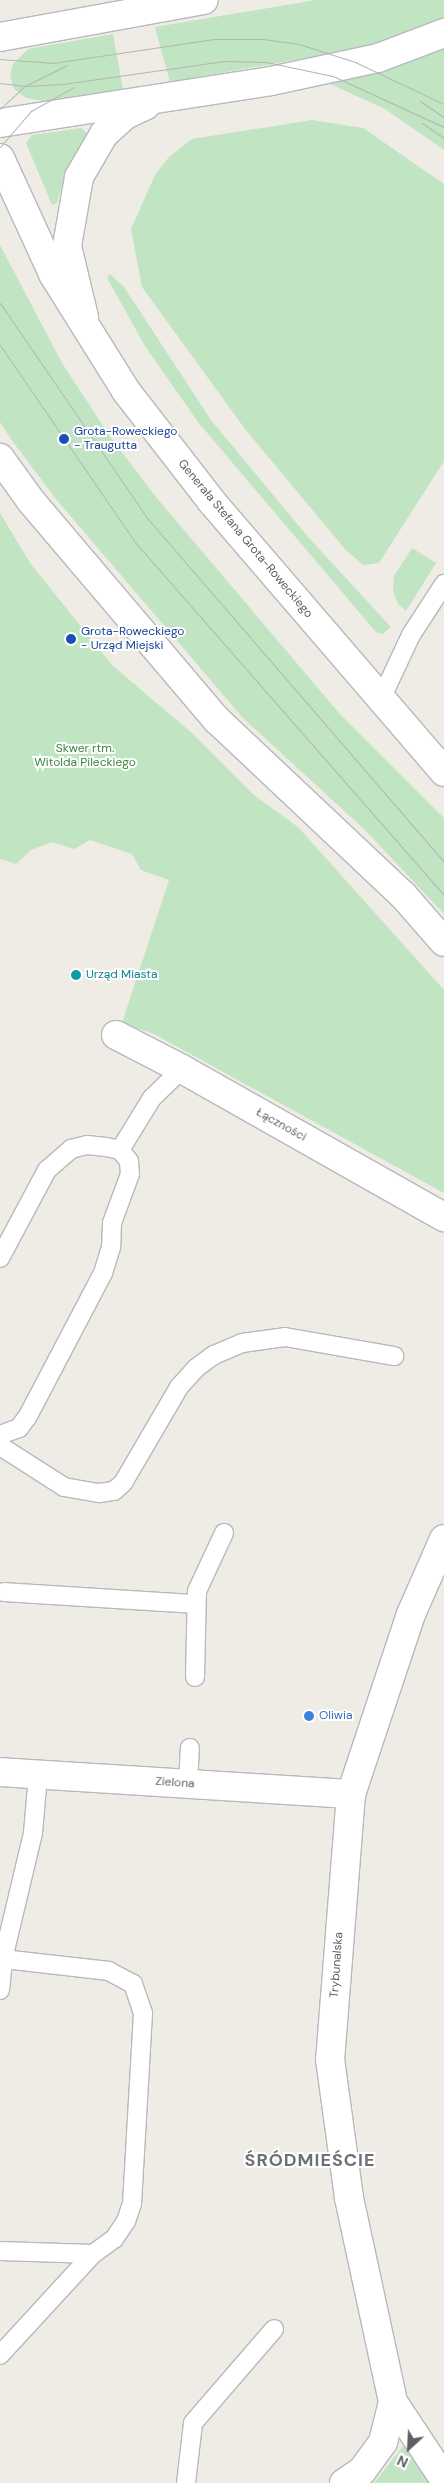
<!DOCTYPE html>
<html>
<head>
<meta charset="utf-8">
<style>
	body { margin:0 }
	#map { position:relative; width:444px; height:2483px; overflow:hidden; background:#eeece4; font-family:"DM Sans",sans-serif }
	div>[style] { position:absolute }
	.green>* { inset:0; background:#c1e4c2 }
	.roads { filter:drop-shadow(1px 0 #b6b9bd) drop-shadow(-1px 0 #b6b9bd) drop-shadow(0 1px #b6b9bd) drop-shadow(0 -1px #b6b9bd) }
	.lane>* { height:18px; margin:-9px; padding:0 9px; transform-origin:9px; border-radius:9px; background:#fff }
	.street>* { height:28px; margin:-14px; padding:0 14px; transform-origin:14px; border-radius:14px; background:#fff }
	.secondary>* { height:28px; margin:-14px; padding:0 14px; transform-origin:14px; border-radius:14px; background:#fff }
	.tram>* { height:1px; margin:-0.5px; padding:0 0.5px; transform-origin:0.5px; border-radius:0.5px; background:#b4b5b5 }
	.dots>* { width:14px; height:14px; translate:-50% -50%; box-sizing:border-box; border:2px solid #fff; border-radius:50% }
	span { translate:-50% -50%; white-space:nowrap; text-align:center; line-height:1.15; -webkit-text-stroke:4px #fff; paint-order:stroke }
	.transit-label { font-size:12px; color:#164399 }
	.left { translate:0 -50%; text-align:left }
	.street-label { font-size:12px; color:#5c5f64 }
	.park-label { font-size:12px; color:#39853f }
	.culture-label { font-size:12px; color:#0d838f }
	.shop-label { font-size:12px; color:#366cbe }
	.district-label { font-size:18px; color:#6d7176; font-weight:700; letter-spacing:1px }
	.north { position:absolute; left:384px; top:2423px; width:50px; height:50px; -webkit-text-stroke:4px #fff; paint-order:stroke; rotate:205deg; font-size:14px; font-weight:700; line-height:20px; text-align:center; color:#5c5f64 }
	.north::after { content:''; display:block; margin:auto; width:18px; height:22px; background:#5c5f64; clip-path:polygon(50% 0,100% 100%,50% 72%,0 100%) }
</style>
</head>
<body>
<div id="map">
	<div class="green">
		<div style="clip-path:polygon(316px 0,444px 0,444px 20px,368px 47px,170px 82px,155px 27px)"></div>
		<div style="clip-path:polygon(113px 34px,123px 90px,50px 102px,26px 98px,14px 89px,10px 75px,13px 64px,28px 49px)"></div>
		<div style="clip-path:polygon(444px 45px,444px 150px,385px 109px,326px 82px)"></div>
		<div style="clip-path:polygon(312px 120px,363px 128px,444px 184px,444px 461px,379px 563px,363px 565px,345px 549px,245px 429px,142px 287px,131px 229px,156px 173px,169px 157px,192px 139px)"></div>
		<div style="clip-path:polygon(81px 128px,87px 133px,66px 172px,57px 203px,52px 205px,26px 143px,32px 135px)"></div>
		<div style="clip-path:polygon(0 245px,62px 363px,111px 438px,156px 497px,339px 713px,444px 818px,444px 914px,364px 829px,243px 718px,56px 499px,13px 442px,0 422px)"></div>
		<div style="clip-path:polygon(110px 274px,124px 287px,211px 420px,308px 537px,391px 627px,383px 634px,376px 632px,198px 422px,145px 346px,107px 278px)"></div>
		<div style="clip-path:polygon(0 513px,30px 563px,112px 665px,193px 734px,254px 795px,298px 827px,444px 990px,444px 1193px,154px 1034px,122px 1023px,169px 880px,141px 870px,132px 854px,90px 840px,74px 849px,52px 842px,31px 850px,16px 864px,0 859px)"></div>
		<div style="clip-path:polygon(412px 548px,436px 563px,406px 611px,398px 604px,393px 590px,394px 576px)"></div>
		<div style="clip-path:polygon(403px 2446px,409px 2448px,429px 2483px,374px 2483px)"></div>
	</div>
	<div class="roads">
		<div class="lane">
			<div style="left:381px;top:699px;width:71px;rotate:-64.9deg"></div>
			<div style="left:411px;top:635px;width:61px;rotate:-57.1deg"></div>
			<div style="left:120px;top:1150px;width:61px;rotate:-58.4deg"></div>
			<div style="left:152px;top:1098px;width:42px;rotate:-44deg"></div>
			<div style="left:0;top:1258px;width:100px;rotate:-61.9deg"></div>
			<div style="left:47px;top:1170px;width:32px;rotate:-41deg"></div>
			<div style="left:71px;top:1149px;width:16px;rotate:-14deg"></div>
			<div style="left:87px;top:1145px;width:19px;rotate:6deg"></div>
			<div style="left:106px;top:1147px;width:14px;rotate:12deg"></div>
			<div style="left:120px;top:1150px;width:14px;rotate:51deg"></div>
			<div style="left:129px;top:1161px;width:13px;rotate:86deg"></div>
			<div style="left:130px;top:1174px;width:52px;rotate:110.2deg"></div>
			<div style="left:112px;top:1223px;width:24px;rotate:92deg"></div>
			<div style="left:111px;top:1247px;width:27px;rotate:107deg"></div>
			<div style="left:103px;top:1273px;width:161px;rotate:117.7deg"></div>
			<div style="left:28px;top:1416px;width:15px;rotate:127deg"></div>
			<div style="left:19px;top:1428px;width:20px;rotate:160deg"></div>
			<div style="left:0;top:1446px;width:76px;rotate:32.6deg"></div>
			<div style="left:64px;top:1487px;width:36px;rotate:10deg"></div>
			<div style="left:99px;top:1493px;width:15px;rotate:-8deg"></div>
			<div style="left:114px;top:1491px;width:12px;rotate:-42deg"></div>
			<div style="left:123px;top:1483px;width:111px;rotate:-59.7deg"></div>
			<div style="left:179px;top:1387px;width:25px;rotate:-48deg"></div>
			<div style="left:196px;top:1368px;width:22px;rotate:-36deg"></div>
			<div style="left:214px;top:1355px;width:30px;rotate:-23deg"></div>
			<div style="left:242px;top:1343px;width:43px;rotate:-7.9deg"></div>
			<div style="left:285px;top:1337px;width:111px;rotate:9.9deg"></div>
			<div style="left:4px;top:1592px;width:192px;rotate:3.6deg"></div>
			<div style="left:195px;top:1677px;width:86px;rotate:-88.7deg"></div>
			<div style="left:197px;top:1591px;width:64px;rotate:-65deg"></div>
			<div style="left:188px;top:1784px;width:36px;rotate:-87deg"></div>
			<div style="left:0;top:1990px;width:31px;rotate:-84deg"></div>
			<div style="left:3px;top:1959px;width:130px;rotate:-76.6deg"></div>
			<div style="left:33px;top:1833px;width:58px;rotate:-85.1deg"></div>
			<div style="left:0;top:2251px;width:93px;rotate:1.8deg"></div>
			<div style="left:0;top:2355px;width:137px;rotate:-47.4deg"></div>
			<div style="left:93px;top:2254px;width:26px;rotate:-36deg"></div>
			<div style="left:114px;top:2239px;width:22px;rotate:-56deg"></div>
			<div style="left:126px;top:2221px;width:18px;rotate:-71deg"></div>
			<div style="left:132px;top:2204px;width:191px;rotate:-86.7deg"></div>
			<div style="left:143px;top:2013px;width:31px;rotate:-109deg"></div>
			<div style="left:133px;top:1984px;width:27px;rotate:-152deg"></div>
			<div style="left:109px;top:1971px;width:107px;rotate:-173.5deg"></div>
			<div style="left:186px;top:2483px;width:60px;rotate:-83.3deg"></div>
			<div style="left:193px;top:2423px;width:124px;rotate:-49.2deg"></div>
		</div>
		<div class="street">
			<div style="left:0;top:37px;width:207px;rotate:-10.3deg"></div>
			<div style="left:0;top:123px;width:274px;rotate:-8.8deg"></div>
			<div style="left:271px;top:81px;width:109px;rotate:-12.1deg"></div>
			<div style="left:378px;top:58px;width:71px;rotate:-20.7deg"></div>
			<div style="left:84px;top:317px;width:73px;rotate:-103.5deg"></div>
			<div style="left:67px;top:246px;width:70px;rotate:-80.1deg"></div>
			<div style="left:79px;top:177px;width:50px;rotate:-59.8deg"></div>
			<div style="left:104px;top:134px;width:28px;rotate:-42deg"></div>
			<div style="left:125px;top:115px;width:23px;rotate:-25deg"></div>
			<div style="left:116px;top:1035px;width:74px;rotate:27.3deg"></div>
			<div style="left:182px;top:1069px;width:301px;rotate:29.5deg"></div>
			<div style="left:444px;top:1539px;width:82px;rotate:113.7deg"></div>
			<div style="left:411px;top:1614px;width:190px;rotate:108.4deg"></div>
			<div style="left:351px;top:1794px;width:266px;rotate:94.5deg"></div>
			<div style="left:330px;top:2059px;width:140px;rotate:82.2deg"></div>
			<div style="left:349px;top:2198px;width:209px;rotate:77.8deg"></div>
			<div style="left:393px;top:2402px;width:92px;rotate:56.5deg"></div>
			<div style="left:0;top:1772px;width:352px;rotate:3.6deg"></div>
			<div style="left:344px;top:2483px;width:22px;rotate:-34deg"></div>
			<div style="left:362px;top:2471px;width:36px;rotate:-54deg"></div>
			<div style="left:383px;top:2442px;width:41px;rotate:-76deg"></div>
		</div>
		<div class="secondary">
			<div style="left:0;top:158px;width:128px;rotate:65.4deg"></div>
			<div style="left:53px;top:274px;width:138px;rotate:58deg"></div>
			<div style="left:126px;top:391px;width:140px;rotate:52.2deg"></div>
			<div style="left:212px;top:502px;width:356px;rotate:49.3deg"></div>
			<div style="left:0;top:458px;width:53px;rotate:54.2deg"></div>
			<div style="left:31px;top:501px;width:287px;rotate:49.7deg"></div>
			<div style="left:217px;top:720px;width:255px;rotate:43.3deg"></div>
			<div style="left:403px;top:895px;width:62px;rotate:48.9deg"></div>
		</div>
	</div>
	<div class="tram">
		<div style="left:0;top:59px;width:53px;rotate:4.3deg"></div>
		<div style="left:53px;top:63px;width:163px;rotate:-8.5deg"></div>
		<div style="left:214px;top:39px;width:49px"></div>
		<div style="left:263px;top:39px;width:36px;rotate:8deg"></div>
		<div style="left:299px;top:44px;width:59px;rotate:17.8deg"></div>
		<div style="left:355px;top:62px;width:98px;rotate:25.3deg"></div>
		<div style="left:0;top:83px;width:25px;rotate:7deg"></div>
		<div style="left:25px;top:86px;width:38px;rotate:-3deg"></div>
		<div style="left:63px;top:84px;width:163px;rotate:-8.1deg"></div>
		<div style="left:224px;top:61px;width:42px;rotate:1.4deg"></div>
		<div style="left:266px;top:62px;width:68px;rotate:11.8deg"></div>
		<div style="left:333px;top:76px;width:122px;rotate:24.7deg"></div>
		<div style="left:420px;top:101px;width:29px;rotate:34deg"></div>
		<div style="left:0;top:109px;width:34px;rotate:-43deg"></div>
		<div style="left:25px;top:86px;width:47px;rotate:-26.6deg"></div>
		<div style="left:422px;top:123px;width:27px;rotate:34deg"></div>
		<div style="left:0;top:147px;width:48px;rotate:-49.3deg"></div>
		<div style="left:31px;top:111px;width:49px;rotate:-29.2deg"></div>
		<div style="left:0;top:303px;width:262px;rotate:55.6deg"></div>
		<div style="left:148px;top:519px;width:453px;rotate:49.2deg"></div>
		<div style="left:0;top:345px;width:237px;rotate:55.6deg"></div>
		<div style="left:134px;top:541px;width:471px;rotate:48.8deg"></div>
	</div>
	<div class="dots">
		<div style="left:64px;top:439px;background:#1a4fb4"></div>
		<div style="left:71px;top:639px;background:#1a4fb4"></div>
		<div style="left:76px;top:975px;background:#0f9aa8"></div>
		<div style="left:309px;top:1716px;background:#3f7fe0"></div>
	</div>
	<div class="transit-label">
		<span class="left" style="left:74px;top:439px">Grota-Roweckiego<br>- Traugutta</span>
		<span class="left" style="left:81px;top:639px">Grota-Roweckiego<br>- Urząd Miejski</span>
	</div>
	<div class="street-label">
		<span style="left:245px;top:539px;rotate:50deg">Generała Stefana Grota-Roweckiego</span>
		<span style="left:281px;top:1125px;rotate:29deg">Łączności</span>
		<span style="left:175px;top:1783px;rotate:4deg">Zielona</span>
		<span style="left:337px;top:1965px;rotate:-86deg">Trybunalska</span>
	</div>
	<div class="park-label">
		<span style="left:85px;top:756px">Skwer rtm.<br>Witolda Pileckiego</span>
	</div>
	<div class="culture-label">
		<span class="left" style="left:86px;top:975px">Urząd Miasta</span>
	</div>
	<div class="shop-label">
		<span class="left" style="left:319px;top:1716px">Oliwia</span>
	</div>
	<div class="district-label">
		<span style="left:310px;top:2160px">ŚRÓDMIEŚCIE</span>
	</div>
	<div class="north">N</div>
</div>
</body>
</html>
